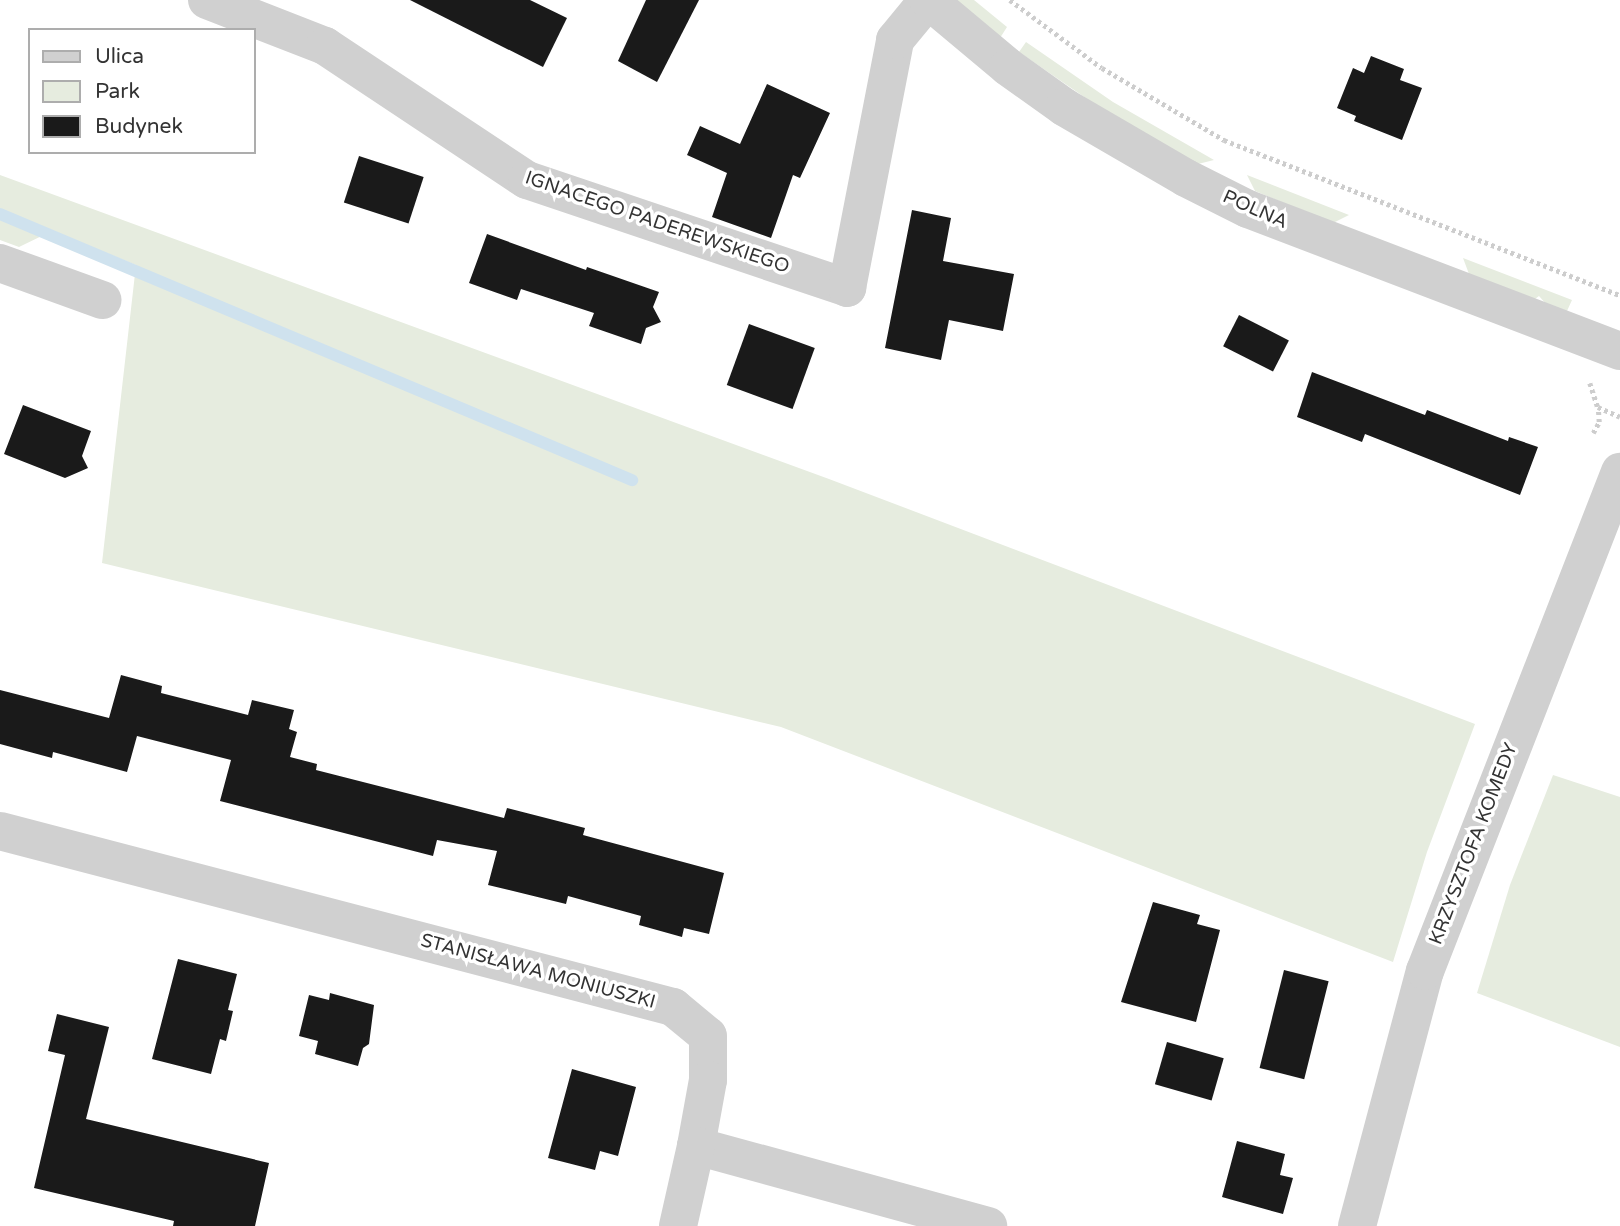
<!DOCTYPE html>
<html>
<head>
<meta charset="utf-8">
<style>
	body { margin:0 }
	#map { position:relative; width:1620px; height:1226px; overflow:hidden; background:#fff; font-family:"Varela Round",sans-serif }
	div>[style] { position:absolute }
	.green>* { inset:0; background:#e6ecdf }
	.stream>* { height:12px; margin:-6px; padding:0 6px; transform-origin:6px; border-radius:6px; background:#cfe2ee }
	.building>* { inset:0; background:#1a1a1a; transform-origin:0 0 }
	.path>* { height:4.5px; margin-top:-2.25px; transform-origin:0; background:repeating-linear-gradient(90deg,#cdcdcd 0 3.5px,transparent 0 7px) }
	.minor>* { height:38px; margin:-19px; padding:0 19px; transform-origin:19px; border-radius:19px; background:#d0d0d0 }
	span { translate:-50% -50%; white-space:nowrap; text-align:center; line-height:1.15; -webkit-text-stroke:7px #fff; paint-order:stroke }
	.street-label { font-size:19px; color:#333 }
	.legend { position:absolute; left:28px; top:28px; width:228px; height:126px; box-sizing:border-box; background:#fff; border:2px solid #adadad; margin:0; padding:9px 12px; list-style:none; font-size:21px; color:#333 }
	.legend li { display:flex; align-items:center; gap:14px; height:35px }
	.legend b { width:35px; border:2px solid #adadad }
</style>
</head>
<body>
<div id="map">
	<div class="green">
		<div style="clip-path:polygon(955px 0,974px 0,1007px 27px,1000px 38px)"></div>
		<div style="clip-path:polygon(1026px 42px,1113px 102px,1214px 160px,1198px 164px,1106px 112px,1019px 52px)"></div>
		<div style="clip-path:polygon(0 175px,829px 479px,1475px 724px,1427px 852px,1393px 962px,781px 727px,102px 563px,136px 265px,52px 231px,19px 247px,0 240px)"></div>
		<div style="clip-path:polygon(1247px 175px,1349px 215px,1333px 223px,1255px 191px)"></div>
		<div style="clip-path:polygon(1463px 258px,1572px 300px,1567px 311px,1546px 304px,1539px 296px,1535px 299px,1469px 274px)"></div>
		<div style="clip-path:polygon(1553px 775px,1620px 797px,1620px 1047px,1477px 993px,1510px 885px)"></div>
	</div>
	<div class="stream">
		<div style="left:0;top:214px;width:686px;rotate:22.83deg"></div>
	</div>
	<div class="building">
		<div style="clip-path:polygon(410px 0,530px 0,567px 18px,543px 67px)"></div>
		<div style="clip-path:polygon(646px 0,699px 0,657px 82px,618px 61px)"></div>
		<div style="clip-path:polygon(1371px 56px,1404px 69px,1400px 80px,1422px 88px,1402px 140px,1354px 121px,1356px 116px,1337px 108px,1353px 68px,1364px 73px)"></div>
		<div style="clip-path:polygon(767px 84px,830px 113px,800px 178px,793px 175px,771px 238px,712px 217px,727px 173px,687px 155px,700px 126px,740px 144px)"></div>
		<div style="left:359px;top:156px;width:68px;height:49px;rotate:18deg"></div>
		<div style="clip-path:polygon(912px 210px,951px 218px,943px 261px,1014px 274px,1003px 331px,949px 320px,941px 360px,885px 348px)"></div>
		<div style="clip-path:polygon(487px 234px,586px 270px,587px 267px,659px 292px,653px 307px,661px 322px,646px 328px,641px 344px,589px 326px,594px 313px,521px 289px,517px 300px,469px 283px)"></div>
		<div style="left:1239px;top:315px;width:56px;height:35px;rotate:27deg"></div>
		<div style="left:749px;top:324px;width:70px;height:65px;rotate:20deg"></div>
		<div style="clip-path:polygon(1312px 372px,1425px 415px,1427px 410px,1508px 441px,1509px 437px,1538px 447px,1520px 495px,1365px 434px,1362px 442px,1297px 417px)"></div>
		<div style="clip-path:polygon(23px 405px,91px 431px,82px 456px,88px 468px,65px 478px,4px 454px)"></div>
		<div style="clip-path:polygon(121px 675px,162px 686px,161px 693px,248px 715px,252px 700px,294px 710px,289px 729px,297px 732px,290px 757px,317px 764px,316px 770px,504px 818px,507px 808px,585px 828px,583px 835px,724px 873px,709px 934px,684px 928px,682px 937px,639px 925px,641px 916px,568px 896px,566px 904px,488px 885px,497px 851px,437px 840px,433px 856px,220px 801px,231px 760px,137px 736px,127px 772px,53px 752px,52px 758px,0 744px,0 690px,109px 718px)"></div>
		<div style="clip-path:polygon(1153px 902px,1200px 915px,1197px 924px,1220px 930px,1196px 1022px,1121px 1002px)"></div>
		<div style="clip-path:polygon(178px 959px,237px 974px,228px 1010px,233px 1011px,226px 1041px,220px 1039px,211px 1074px,152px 1059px)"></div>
		<div style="left:1284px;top:970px;width:46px;height:101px;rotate:14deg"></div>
		<div style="clip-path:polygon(330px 993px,374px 1005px,369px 1044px,363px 1048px,358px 1066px,315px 1054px,318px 1041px,299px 1036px,309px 995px,329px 1000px)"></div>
		<div style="clip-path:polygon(57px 1014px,109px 1027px,86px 1119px,269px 1163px,255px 1226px,173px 1226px,174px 1221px,34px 1188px,65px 1055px,48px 1051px)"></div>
		<div style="left:1167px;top:1042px;width:59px;height:44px;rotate:16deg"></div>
		<div style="clip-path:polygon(572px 1069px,636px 1087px,618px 1156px,600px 1151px,595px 1170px,548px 1158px)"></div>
		<div style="clip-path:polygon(1237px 1141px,1285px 1154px,1280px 1175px,1293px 1178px,1283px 1214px,1222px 1197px)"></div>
	</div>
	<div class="path">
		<div style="left:1010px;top:0;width:114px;rotate:36.5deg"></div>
		<div style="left:1102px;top:68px;width:142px;rotate:30.5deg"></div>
		<div style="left:1224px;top:140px;width:425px;rotate:21.4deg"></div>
		<div style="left:1590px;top:383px;width:25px;rotate:72deg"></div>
		<div style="left:1598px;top:407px;width:24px;rotate:24deg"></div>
		<div style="left:1593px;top:433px;width:13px;rotate:-61deg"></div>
		<div style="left:1599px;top:422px;width:14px;rotate:-94deg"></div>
	</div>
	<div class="minor">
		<div style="left:207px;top:0;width:127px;rotate:21.3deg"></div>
		<div style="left:325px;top:46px;width:242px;rotate:33.6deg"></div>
		<div style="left:527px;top:180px;width:338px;rotate:18.6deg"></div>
		<div style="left:847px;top:288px;width:253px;rotate:-79deg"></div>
		<div style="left:895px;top:40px;width:52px;rotate:-50.5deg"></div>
		<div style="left:928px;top:0;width:104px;rotate:39.9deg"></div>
		<div style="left:1008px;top:67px;width:69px;rotate:35.5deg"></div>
		<div style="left:1064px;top:107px;width:141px;rotate:30.2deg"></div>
		<div style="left:1186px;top:178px;width:69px;rotate:26.6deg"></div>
		<div style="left:1248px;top:209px;width:398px;rotate:20.9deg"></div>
		<div style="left:0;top:263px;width:109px;rotate:19.9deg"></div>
		<div style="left:0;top:831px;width:696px;rotate:14.66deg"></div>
		<div style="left:673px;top:1007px;width:45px;rotate:39.6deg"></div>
		<div style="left:708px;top:1036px;width:44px;rotate:90deg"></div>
		<div style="left:708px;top:1080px;width:67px;rotate:100.3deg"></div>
		<div style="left:696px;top:1146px;width:303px;rotate:15.3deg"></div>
		<div style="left:678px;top:1226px;width:82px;rotate:-77.3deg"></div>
		<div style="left:1357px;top:1226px;width:264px;rotate:-75.1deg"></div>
		<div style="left:1425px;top:971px;width:536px;rotate:-68.66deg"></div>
	</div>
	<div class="street-label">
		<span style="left:1255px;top:210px;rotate:24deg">POLNA</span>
		<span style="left:657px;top:223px;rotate:19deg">IGNACEGO PADEREWSKIEGO</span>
		<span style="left:1474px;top:844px;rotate:-69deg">KRZYSZTOFA KOMEDY</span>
		<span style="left:538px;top:972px;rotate:15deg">STANISŁAWA MONIUSZKI</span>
	</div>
	<ul class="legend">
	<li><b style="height:9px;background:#d0d0d0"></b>Ulica</li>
	<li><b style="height:19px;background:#e6ecdf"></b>Park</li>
	<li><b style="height:19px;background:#1a1a1a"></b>Budynek</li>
	</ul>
</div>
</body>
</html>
